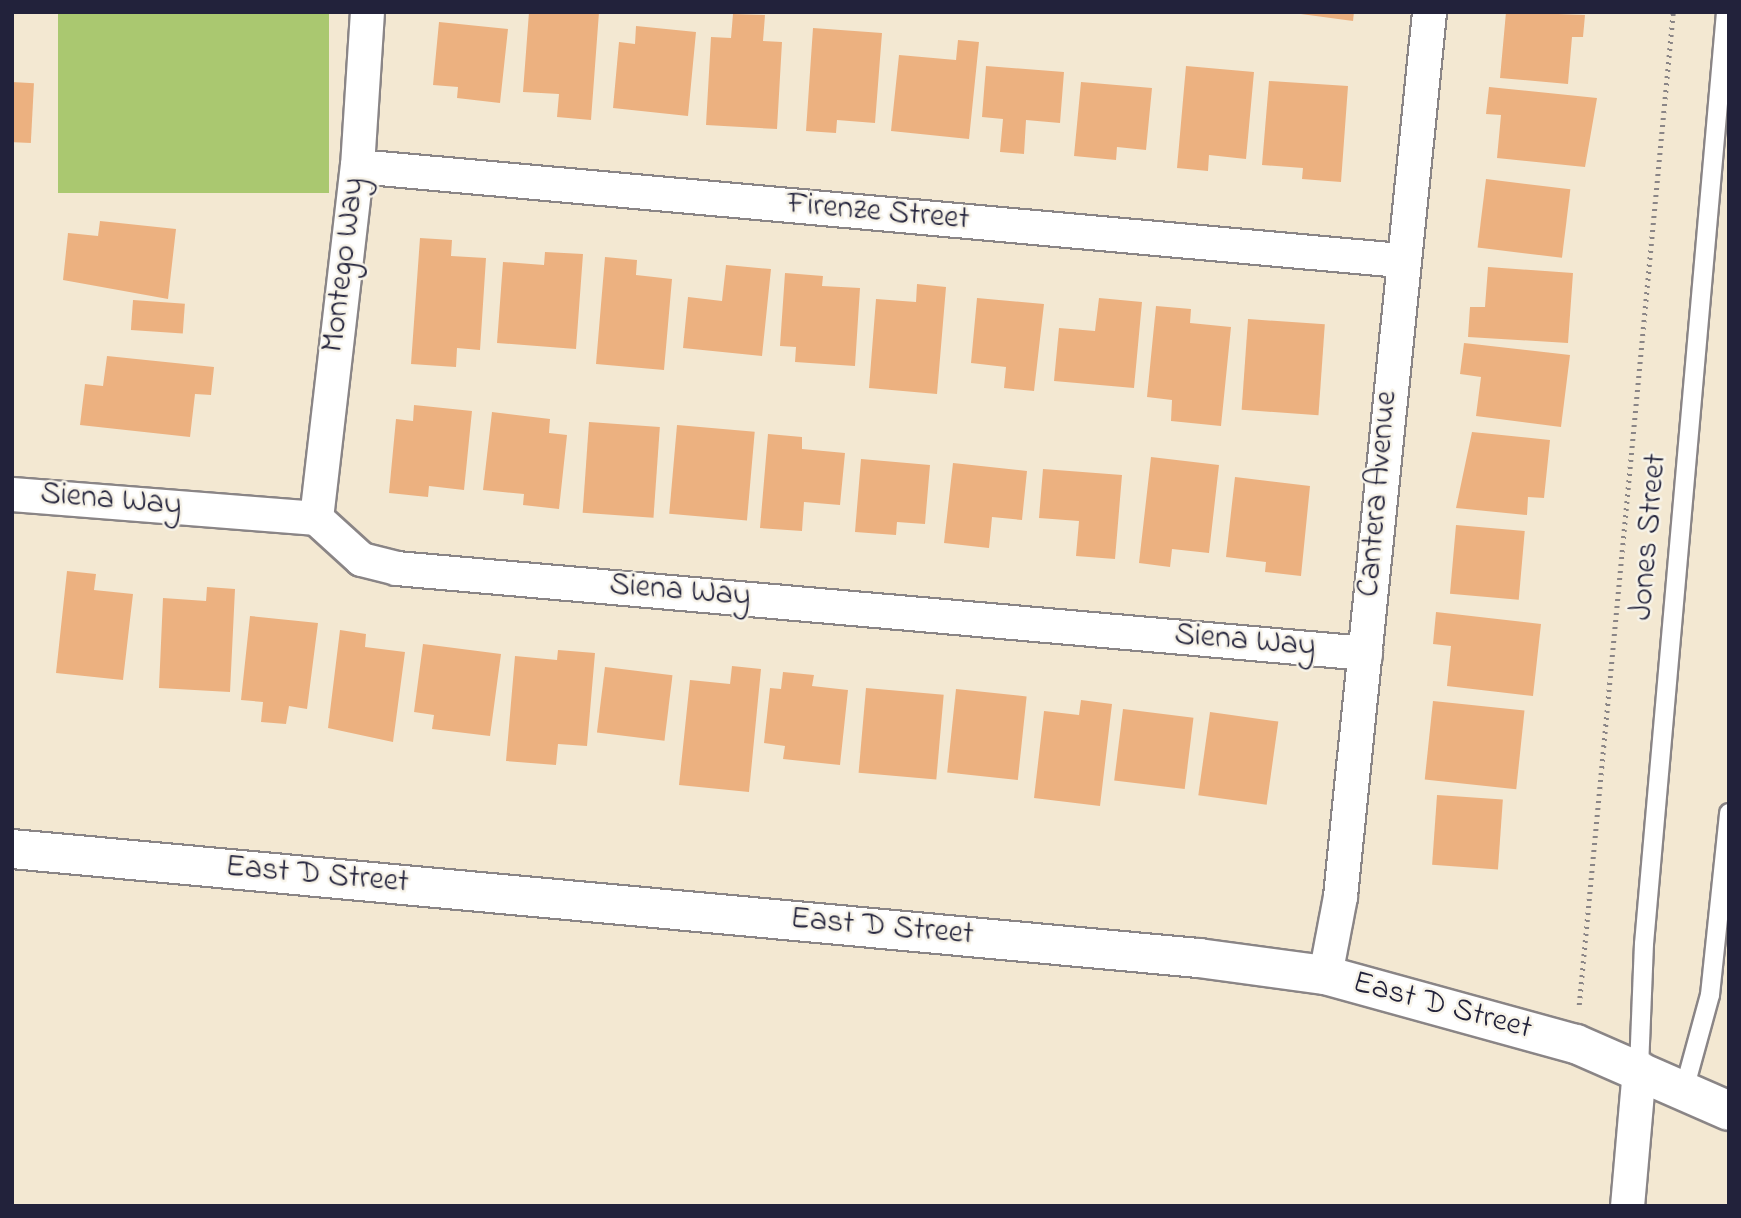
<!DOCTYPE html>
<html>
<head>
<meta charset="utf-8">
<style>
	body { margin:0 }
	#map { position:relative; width:1741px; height:1218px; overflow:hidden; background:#f3e8d2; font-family:"Indie Flower",sans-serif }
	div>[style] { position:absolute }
	.green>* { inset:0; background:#aac870; transform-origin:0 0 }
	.building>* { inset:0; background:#ecb180; transform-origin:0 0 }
	.path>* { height:4.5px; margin-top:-2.25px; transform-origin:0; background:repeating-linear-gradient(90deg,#8a8586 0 2px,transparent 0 7px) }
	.roads { filter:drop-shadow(2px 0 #8a8586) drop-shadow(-2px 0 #8a8586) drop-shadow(0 2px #8a8586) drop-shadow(0 -2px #8a8586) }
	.service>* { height:18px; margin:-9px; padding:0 9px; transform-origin:9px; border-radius:9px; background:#fff }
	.minor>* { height:33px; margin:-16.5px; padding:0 16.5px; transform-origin:16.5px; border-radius:16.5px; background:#fff }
	.secondary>* { height:38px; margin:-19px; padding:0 19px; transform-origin:19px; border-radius:19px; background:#fff }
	span { translate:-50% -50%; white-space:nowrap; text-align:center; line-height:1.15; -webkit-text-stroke:5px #f7f3e8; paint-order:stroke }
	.street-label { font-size:32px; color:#22223b }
	.frame { position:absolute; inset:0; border:14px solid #22223b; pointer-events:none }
</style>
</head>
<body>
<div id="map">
	<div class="green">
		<div style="left:58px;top:12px;width:271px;height:181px"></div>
	</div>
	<div class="building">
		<div style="clip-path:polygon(529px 12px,599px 12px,591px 120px,557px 117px,559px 94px,523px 92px)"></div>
		<div style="clip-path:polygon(1286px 12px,1354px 12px,1353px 21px)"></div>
		<div style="clip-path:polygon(1506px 12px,1585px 15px,1583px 37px,1572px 37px,1568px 84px,1500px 78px)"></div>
		<div style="clip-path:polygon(733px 14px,765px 15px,763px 41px,782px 42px,777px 129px,706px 125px,711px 37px,731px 38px)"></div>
		<div style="clip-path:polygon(439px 22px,508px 29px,500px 103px,457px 98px,458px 87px,433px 85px)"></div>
		<div style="clip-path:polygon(636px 26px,696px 32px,688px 116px,613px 108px,619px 42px,635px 44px)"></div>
		<div style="clip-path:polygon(813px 28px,882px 33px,875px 123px,837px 120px,836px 133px,806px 131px)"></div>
		<div style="clip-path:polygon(958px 40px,979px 42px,969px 139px,891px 131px,899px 55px,956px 60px)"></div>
		<div style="clip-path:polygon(986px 66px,1064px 72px,1060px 123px,1026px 120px,1024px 154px,1000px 152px,1003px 119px,982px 117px)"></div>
		<div style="clip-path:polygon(1186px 66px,1254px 72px,1246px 159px,1209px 155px,1208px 171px,1177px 168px)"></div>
		<div style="clip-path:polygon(1269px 81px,1348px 86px,1341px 182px,1302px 179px,1303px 168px,1262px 165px)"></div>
		<div style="left:12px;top:82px;width:22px;height:60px;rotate:3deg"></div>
		<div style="clip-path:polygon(1081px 82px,1152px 88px,1146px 150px,1117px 147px,1116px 160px,1074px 156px)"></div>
		<div style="clip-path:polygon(1489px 87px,1597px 98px,1585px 167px,1497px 158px,1501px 115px,1486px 114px)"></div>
		<div style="left:1486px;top:179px;width:85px;height:69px;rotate:7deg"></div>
		<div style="clip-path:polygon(100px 221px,176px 229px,168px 299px,63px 280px,68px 233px,98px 236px)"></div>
		<div style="clip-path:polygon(420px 238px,452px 240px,451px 256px,486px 258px,480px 350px,457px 348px,456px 367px,411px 364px)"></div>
		<div style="clip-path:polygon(545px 252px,583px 254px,576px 349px,497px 343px,503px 262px,544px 265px)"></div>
		<div style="clip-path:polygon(605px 257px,637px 260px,636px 275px,672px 279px,664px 370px,596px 364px)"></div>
		<div style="clip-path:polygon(726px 265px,771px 269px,762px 356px,683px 348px,688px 297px,722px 301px)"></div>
		<div style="clip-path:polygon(1488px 267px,1573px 273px,1568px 343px,1468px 337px,1470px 307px,1485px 307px)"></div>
		<div style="clip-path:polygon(785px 273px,823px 276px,822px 286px,860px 288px,855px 366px,795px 362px,796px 347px,780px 346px)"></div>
		<div style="clip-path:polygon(917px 284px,946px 287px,937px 394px,869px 388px,876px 299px,916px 302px)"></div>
		<div style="clip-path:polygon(977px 298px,1044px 304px,1034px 391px,1004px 388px,1006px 367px,971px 363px)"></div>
		<div style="clip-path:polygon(1099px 298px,1142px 302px,1134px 388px,1054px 381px,1059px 328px,1095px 331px)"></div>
		<div style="left:133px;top:300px;width:52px;height:30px;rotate:4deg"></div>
		<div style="clip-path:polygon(1156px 306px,1191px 309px,1190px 323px,1231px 327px,1221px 426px,1171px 421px,1172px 400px,1147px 397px)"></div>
		<div style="left:1248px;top:319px;width:77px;height:91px;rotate:4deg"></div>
		<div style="clip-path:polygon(1464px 343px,1570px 355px,1561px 427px,1476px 416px,1481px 377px,1460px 374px)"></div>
		<div style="clip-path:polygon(107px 356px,214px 367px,211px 395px,195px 394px,190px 437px,80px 425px,85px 384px,103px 386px)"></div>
		<div style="clip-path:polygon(414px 405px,472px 411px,464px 490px,429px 486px,428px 497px,389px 493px,396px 419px,413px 421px)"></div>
		<div style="clip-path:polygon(492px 412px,550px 419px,549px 433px,567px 435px,559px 509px,523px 505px,524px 494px,483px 490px)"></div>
		<div style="left:589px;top:422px;width:71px;height:91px;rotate:4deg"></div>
		<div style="left:677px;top:425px;width:78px;height:89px;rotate:5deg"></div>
		<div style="clip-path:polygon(1472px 432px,1550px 440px,1544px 498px,1528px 497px,1527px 515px,1456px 508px)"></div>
		<div style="clip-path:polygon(768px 434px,802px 437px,802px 449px,845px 453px,840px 505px,804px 502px,802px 531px,760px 528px)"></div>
		<div style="clip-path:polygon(1151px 457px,1219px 465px,1209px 553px,1172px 549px,1170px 567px,1139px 563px)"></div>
		<div style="clip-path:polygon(861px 459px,930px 465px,925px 524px,897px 522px,896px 535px,855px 532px)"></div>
		<div style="clip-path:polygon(953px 463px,1027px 471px,1022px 520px,992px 517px,989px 548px,944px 543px)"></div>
		<div style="clip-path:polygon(1043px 469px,1122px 475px,1115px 559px,1076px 556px,1079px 521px,1039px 518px)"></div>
		<div style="clip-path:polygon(1235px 477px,1310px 486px,1301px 576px,1265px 572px,1266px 562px,1226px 557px)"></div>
		<div style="left:1456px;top:525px;width:69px;height:69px;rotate:5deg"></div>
		<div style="clip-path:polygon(67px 571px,96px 574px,94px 590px,133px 594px,123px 680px,56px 673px)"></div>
		<div style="clip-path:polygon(207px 587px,235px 589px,230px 692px,159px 688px,163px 598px,206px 601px)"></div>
		<div style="clip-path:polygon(1436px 612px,1541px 624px,1533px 696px,1447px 686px,1451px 646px,1433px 644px)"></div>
		<div style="clip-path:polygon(250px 616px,318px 623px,307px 709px,289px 706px,286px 724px,261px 722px,263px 702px,241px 700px)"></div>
		<div style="clip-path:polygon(340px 630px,366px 634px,365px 647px,405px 652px,393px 742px,328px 728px)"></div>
		<div style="clip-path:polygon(423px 644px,501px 654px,490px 736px,432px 729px,434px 715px,414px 712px)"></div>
		<div style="clip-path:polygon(558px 650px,595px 653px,587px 746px,558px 744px,556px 765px,506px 761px,515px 656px,557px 660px)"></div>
		<div style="clip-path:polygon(732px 666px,761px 669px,749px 792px,679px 785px,690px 680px,730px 684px)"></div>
		<div style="left:605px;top:667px;width:68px;height:66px;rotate:7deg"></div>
		<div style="clip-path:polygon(783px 672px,814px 675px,812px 686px,848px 690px,840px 765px,783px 759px,785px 746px,764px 743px,770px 688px,781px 689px)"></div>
		<div style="left:866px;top:688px;width:78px;height:85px;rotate:5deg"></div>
		<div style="left:956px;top:689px;width:71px;height:84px;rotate:6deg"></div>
		<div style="clip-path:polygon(1081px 700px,1112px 704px,1100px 806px,1034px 798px,1044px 711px,1079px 715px)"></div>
		<div style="left:1433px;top:701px;width:92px;height:79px;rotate:6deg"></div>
		<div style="left:1123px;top:709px;width:71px;height:72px;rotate:7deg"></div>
		<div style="left:1210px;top:712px;width:69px;height:84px;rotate:8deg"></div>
		<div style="left:1437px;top:795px;width:66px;height:70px;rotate:4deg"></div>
	</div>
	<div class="path">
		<div style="left:1579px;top:1005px;width:997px;rotate:-84.59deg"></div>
	</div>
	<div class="roads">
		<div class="service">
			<div style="left:1639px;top:1068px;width:124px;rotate:-87.7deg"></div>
			<div style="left:1644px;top:944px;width:936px;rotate:-84.97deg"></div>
			<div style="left:1684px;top:1090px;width:98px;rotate:-74.7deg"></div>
			<div style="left:1710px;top:995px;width:183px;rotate:-84deg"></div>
		</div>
		<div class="minor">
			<div style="left:357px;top:166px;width:1046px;rotate:5.15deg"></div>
			<div style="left:12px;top:494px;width:305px;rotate:4.5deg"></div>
			<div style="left:316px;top:518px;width:61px;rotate:42.3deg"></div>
			<div style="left:361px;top:559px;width:36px;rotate:14deg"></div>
			<div style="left:396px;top:568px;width:973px;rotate:5.01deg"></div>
			<div style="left:316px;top:518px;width:354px;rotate:-83.4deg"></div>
			<div style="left:357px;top:166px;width:154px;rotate:-86.3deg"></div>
			<div style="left:1325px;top:975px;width:80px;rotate:-79.2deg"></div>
			<div style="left:1340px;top:896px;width:888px;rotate:-84.25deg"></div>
			<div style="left:1627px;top:1206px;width:139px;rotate:-85deg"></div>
		</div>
		<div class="secondary">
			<div style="left:12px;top:849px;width:1192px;rotate:5.25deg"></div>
			<div style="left:1199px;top:958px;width:127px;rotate:7.7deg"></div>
			<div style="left:1325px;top:975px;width:260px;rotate:15.4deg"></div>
			<div style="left:1576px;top:1044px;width:167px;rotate:23.6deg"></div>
		</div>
	</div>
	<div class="street-label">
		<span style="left:878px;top:213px;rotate:5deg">Firenze Street</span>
		<span style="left:345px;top:265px;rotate:-83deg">Montego Way</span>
		<span style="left:1379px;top:494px;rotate:-85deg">Cantera Avenue</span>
		<span style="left:111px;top:501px;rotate:5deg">Siena Way</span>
		<span style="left:1650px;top:537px;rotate:-85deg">Jones Street</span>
		<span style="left:680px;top:592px;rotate:5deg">Siena Way</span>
		<span style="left:1245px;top:642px;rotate:5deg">Siena Way</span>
		<span style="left:317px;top:876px;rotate:5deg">East D Street</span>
		<span style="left:882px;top:928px;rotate:5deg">East D Street</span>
		<span style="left:1442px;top:1007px;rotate:15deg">East D Street</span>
	</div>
	<div class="frame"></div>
</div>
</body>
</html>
